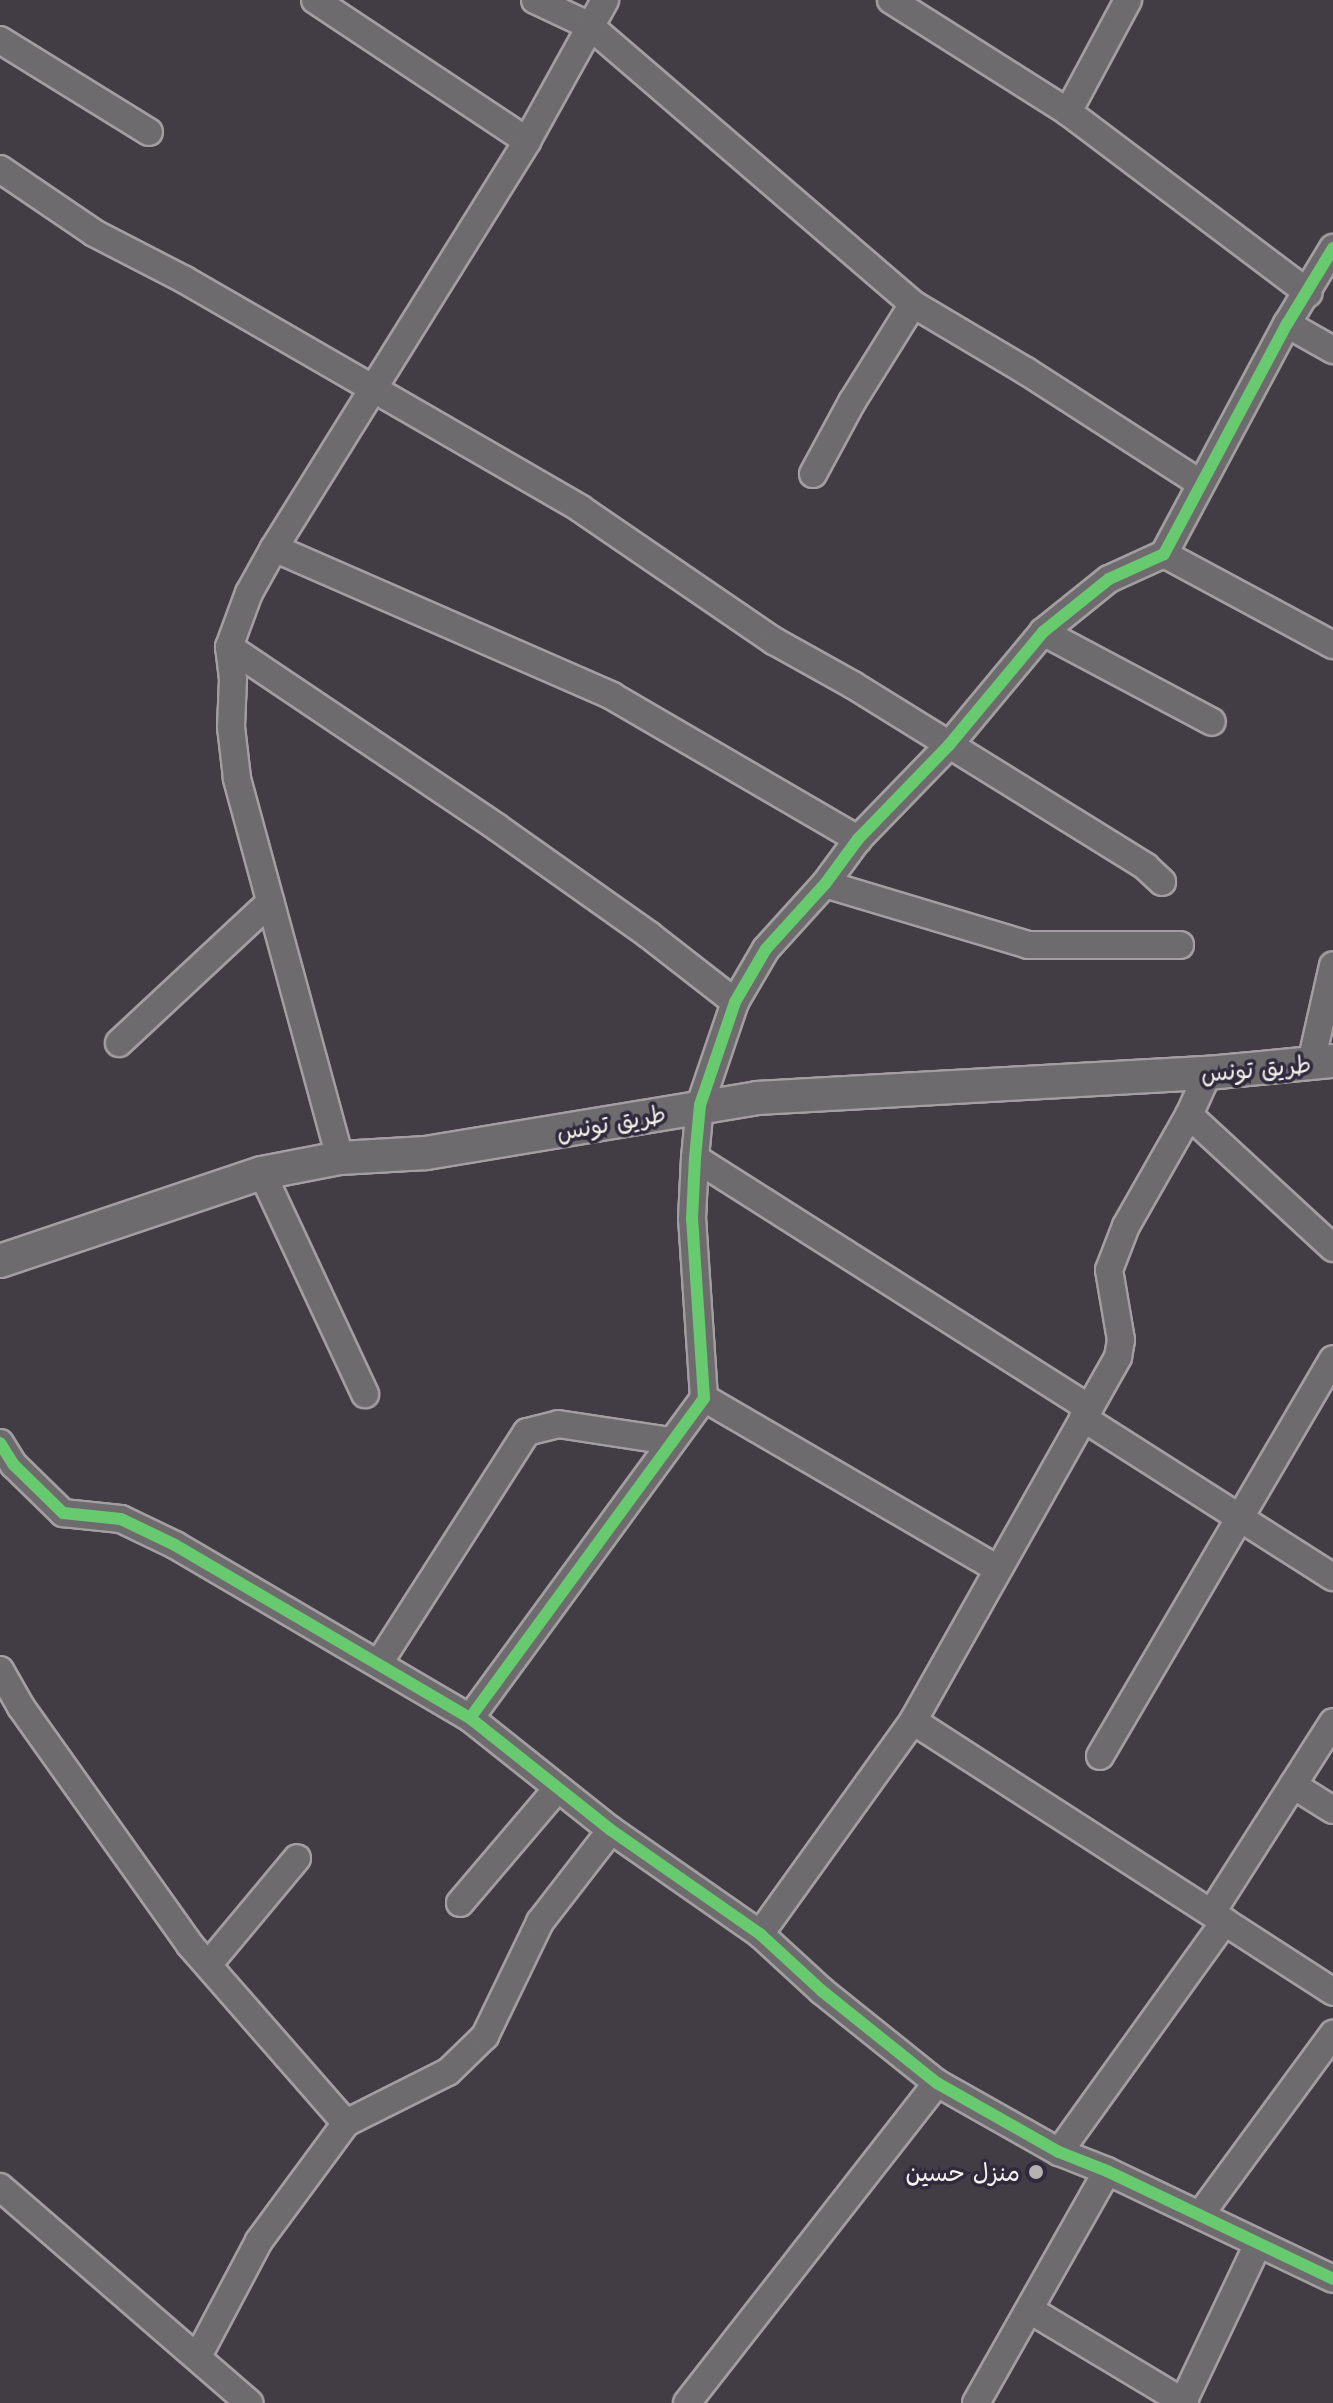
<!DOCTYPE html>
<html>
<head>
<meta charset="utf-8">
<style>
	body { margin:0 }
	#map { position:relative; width:1333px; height:2403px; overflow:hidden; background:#423c45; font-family:"Playpen Sans","Playpen Sans Arabic",sans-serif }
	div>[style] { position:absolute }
	.roads { filter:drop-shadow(2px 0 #a29ea1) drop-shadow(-2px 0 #a29ea1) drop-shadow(0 2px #a29ea1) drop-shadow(0 -2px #a29ea1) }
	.minor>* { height:26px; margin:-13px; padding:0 13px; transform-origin:13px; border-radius:13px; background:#6e6b6e }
	.major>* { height:32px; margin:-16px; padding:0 16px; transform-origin:16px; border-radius:16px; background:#6e6b6e }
	.cycleway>* { height:12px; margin:-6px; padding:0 6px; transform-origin:6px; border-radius:6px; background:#67ca6e }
	.dots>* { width:22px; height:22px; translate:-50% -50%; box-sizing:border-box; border:4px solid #2f2a3d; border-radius:50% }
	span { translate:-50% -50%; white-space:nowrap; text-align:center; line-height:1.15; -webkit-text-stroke:7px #2f2a3d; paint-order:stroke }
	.street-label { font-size:24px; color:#f4f1e8 }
	.poi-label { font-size:24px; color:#f4f1e8 }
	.right { translate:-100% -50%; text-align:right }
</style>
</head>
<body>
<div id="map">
	<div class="roads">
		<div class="minor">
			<div style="left:315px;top:0;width:255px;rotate:33.6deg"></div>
			<div style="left:535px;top:0;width:61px;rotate:25.3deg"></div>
			<div style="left:590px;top:26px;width:426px;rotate:40.7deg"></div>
			<div style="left:913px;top:304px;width:131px;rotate:30.7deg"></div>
			<div style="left:1026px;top:371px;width:207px;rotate:32.8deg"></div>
			<div style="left:891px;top:0;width:209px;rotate:32.3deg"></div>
			<div style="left:1068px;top:112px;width:301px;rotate:37deg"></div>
			<div style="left:0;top:40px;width:175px;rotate:31.7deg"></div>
			<div style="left:1068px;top:112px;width:127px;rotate:-61.8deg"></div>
			<div style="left:0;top:169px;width:114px;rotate:34.2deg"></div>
			<div style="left:94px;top:233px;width:102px;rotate:27.3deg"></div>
			<div style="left:185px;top:280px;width:457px;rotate:30deg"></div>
			<div style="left:581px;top:509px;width:234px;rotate:34.4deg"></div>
			<div style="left:774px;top:641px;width:90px;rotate:29.1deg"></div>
			<div style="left:853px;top:685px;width:345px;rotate:31.8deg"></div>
			<div style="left:1146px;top:867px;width:22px;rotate:43deg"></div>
			<div style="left:1287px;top:324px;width:53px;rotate:29.5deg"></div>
			<div style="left:813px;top:474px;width:82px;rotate:-61.6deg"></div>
			<div style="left:852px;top:402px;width:115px;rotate:-58.1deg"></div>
			<div style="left:274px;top:548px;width:369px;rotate:23.6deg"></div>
			<div style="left:612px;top:696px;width:285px;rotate:30.2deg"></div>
			<div style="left:1164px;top:554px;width:192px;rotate:28.3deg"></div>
			<div style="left:1043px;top:632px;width:191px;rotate:28deg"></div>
			<div style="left:229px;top:647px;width:324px;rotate:33.9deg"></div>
			<div style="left:498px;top:828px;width:185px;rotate:35.3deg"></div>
			<div style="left:649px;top:935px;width:109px;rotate:37.9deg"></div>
			<div style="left:825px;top:884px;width:212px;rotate:16.7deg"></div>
			<div style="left:1028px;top:945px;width:152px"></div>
			<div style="left:119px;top:1043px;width:207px;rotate:-43deg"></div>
			<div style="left:1311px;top:1063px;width:100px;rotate:-77.3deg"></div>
			<div style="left:1189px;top:1115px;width:196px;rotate:42.7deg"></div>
			<div style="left:340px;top:1158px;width:394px;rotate:-105.2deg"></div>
			<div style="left:237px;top:778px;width:51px;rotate:-96.7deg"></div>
			<div style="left:231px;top:727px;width:48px;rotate:-87.6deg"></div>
			<div style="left:233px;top:679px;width:32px;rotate:-97deg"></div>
			<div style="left:229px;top:647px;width:58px;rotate:-69.7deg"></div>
			<div style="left:249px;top:593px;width:51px;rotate:-60.9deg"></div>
			<div style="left:274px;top:548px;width:479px;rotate:-58.1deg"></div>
			<div style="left:527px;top:141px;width:161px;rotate:-61deg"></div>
			<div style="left:695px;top:1158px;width:467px;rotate:32.4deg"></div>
			<div style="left:262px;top:1173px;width:244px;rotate:65deg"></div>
			<div style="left:704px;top:1398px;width:340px;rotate:30.2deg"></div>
			<div style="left:1083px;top:1418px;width:296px;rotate:32.5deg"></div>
			<div style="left:0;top:1443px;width:26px;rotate:58deg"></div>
			<div style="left:14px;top:1465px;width:69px;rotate:44.4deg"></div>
			<div style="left:63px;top:1513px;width:58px;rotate:5.9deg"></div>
			<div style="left:121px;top:1519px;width:60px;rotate:25.7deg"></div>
			<div style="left:175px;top:1545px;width:342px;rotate:30.4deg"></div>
			<div style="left:470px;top:1718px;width:180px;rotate:38.5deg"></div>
			<div style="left:611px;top:1830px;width:182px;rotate:34.9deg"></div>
			<div style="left:760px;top:1934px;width:84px;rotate:42.6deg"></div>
			<div style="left:822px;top:1991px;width:147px;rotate:38.7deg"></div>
			<div style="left:937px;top:2083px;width:140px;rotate:29.5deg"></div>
			<div style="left:1059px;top:2152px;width:52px;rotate:21.6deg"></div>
			<div style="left:1107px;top:2171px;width:250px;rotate:25.5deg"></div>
			<div style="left:379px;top:1663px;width:274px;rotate:-57.4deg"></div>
			<div style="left:527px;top:1432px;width:32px;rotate:-14deg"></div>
			<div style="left:558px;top:1424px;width:114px;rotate:8.6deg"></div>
			<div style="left:0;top:1670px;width:43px;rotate:60.4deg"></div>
			<div style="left:21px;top:1707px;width:292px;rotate:54.6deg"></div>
			<div style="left:190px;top:1945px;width:237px;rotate:48.8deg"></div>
			<div style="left:346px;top:2123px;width:147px;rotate:126.4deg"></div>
			<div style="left:259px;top:2241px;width:130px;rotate:117.9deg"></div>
			<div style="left:470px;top:1718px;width:396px;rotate:-53.8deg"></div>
			<div style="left:704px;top:1398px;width:179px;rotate:-93.8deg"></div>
			<div style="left:692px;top:1219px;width:61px;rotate:-87.2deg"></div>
			<div style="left:695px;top:1158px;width:53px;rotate:-84.6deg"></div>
			<div style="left:700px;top:1105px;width:109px;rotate:-71.2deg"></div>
			<div style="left:735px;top:1002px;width:61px;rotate:-59.7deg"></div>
			<div style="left:766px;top:949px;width:88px;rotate:-47.8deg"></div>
			<div style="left:825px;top:884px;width:56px;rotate:-53.7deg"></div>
			<div style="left:858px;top:839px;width:131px;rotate:-45.9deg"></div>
			<div style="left:949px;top:745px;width:147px;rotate:-50.2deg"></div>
			<div style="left:1043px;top:632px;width:85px;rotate:-38.8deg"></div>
			<div style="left:1109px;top:579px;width:60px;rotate:-24.4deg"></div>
			<div style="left:1164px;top:554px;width:261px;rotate:-61.9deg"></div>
			<div style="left:1287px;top:324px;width:89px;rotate:-58.8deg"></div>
			<div style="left:913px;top:1721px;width:500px;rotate:32.8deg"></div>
			<div style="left:1100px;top:1756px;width:460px;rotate:-59.6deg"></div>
			<div style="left:1293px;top:1785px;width:47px;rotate:32deg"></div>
			<div style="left:460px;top:1903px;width:150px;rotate:-49.6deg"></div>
			<div style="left:1212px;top:1912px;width:225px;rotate:-57.5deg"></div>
			<div style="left:760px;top:1934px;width:262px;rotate:-54.3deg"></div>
			<div style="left:913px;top:1721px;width:418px;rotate:-60.6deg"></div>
			<div style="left:1118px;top:1357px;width:17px;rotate:-80deg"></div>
			<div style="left:1121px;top:1340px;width:71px;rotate:-99.7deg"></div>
			<div style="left:1109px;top:1270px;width:47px;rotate:-68.9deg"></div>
			<div style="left:1126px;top:1226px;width:128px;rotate:-60.4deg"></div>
			<div style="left:1189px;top:1115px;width:46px;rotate:-65.7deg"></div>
			<div style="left:208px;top:1965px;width:139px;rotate:-50.2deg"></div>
			<div style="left:346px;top:2123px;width:114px;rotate:-26.6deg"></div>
			<div style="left:448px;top:2072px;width:52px;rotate:-44.2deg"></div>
			<div style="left:485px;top:2036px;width:127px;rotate:-64.2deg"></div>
			<div style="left:540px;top:1922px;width:116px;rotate:-52.3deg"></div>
			<div style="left:1059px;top:2152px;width:284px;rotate:-54.3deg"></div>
			<div style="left:0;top:2187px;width:330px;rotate:40.9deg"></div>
			<div style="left:1200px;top:2215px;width:225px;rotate:-53.7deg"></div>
			<div style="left:1030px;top:2310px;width:181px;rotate:31deg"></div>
			<div style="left:1183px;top:2402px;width:175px;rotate:-64.6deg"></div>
			<div style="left:687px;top:2403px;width:406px;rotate:-52deg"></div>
			<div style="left:976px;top:2403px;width:266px;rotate:-60.5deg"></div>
		</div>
		<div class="major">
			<div style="left:0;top:1261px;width:276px;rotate:-18.6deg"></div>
			<div style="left:262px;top:1173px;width:79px;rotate:-10.9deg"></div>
			<div style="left:340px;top:1158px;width:86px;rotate:-3.3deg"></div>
			<div style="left:426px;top:1153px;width:336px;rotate:-9.4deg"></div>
			<div style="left:757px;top:1098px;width:452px;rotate:-3.2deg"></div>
			<div style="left:1208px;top:1073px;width:126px;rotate:-5.5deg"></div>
		</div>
	</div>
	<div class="cycleway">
		<div style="left:0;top:1443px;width:26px;rotate:58deg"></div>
		<div style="left:14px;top:1465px;width:69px;rotate:44.4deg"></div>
		<div style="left:63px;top:1513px;width:58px;rotate:5.9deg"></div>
		<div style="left:121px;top:1519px;width:60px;rotate:25.7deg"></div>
		<div style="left:175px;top:1545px;width:342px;rotate:30.4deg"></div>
		<div style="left:470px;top:1718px;width:180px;rotate:38.5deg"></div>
		<div style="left:611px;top:1830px;width:182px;rotate:34.9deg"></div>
		<div style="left:760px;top:1934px;width:84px;rotate:42.6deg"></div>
		<div style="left:822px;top:1991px;width:147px;rotate:38.7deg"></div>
		<div style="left:937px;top:2083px;width:140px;rotate:29.5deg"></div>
		<div style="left:1059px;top:2152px;width:52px;rotate:21.6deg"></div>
		<div style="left:1107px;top:2171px;width:250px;rotate:25.5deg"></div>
		<div style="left:470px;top:1718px;width:396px;rotate:-53.8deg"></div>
		<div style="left:704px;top:1398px;width:179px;rotate:-93.8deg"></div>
		<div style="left:692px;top:1219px;width:61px;rotate:-87.2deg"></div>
		<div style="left:695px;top:1158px;width:53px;rotate:-84.6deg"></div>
		<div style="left:700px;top:1105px;width:109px;rotate:-71.2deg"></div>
		<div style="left:735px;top:1002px;width:61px;rotate:-59.7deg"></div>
		<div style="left:766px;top:949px;width:88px;rotate:-47.8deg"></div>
		<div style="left:825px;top:884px;width:56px;rotate:-53.7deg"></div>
		<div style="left:858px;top:839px;width:131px;rotate:-45.9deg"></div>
		<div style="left:949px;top:745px;width:147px;rotate:-50.2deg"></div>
		<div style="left:1043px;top:632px;width:85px;rotate:-38.8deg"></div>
		<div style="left:1109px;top:579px;width:60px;rotate:-24.4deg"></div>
		<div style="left:1164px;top:554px;width:261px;rotate:-61.9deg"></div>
		<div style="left:1287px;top:324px;width:89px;rotate:-58.8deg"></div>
	</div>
	<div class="dots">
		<div style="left:1036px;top:2172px;background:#b6b2af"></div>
	</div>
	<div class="street-label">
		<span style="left:1256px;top:1068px;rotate:-5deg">طريق تونس</span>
		<span style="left:611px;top:1122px;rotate:-10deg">طريق تونس</span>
	</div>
	<div class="poi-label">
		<span class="right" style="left:1020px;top:2172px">منزل حسين</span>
	</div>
</div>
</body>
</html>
